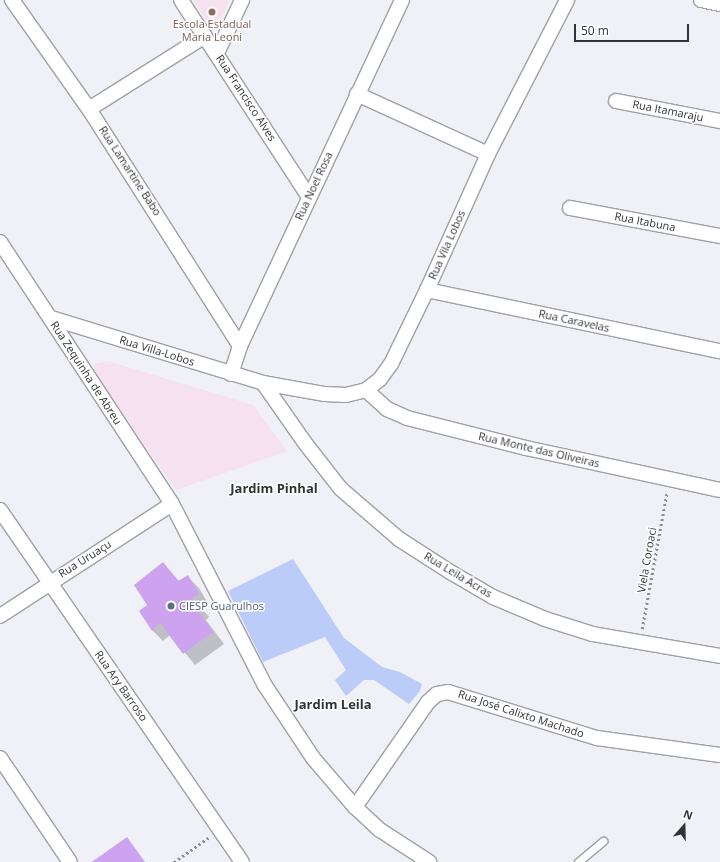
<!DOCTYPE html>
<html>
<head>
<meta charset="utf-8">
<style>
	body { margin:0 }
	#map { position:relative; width:720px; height:862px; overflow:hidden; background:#eff1f7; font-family:"Open Sans",sans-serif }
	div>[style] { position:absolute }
	.education>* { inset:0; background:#f6e1ef }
	.green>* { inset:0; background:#bcccf9 }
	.shadow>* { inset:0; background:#0003 }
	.building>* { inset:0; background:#cda3ef }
	.path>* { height:2.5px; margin-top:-1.25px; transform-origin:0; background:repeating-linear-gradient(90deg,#8c8d91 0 2px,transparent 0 5px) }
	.roads { filter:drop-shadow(1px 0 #9fa1a7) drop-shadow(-1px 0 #9fa1a7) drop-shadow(0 1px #9fa1a7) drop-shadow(0 -1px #9fa1a7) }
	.lane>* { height:7px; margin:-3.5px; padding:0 3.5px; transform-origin:3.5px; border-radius:3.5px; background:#fff }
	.street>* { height:14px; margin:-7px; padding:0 7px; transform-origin:7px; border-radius:7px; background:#fff }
	.dots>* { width:11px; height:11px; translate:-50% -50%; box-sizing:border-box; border:2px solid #fff; border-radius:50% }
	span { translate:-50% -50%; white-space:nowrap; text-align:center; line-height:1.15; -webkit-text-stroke:3px #fff; paint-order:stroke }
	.education-label { font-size:11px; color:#785e54 }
	.street-label { font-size:11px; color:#313234 }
	.service-label { font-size:11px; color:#4e5e75 }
	.left { translate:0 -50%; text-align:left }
	.quarter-label { font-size:13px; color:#313234; font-weight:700 }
	.north { position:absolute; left:664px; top:806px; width:40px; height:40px; -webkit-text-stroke:3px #fff; paint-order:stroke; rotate:20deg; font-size:11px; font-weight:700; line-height:16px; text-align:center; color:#313234 }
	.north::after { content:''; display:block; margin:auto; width:14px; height:18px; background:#313234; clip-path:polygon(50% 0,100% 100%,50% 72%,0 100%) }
	.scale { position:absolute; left:574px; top:24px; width:115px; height:18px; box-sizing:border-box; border:2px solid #313234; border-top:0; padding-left:5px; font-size:12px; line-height:14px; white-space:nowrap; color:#313234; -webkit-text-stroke:3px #fff; paint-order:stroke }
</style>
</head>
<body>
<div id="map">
	<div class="education">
		<div style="clip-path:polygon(193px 0,230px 0,219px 23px,209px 25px)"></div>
		<div style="clip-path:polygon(108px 361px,253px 405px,287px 451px,176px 490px,93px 371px,95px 364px)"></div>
	</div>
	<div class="green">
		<div style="clip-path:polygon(293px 559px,344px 638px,382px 667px,400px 672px,422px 684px,420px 691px,409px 704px,374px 680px,364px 680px,346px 696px,335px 680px,346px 670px,325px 637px,263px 662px,228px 591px)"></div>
	</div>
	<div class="shadow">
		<div style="clip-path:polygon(163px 563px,180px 582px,188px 577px,199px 588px,209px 605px,203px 610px,209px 617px,206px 620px,224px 644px,195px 665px,170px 635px,163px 641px,152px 630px,149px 605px)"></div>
	</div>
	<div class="building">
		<div style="clip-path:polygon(163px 562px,178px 581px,188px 575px,199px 594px,192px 598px,198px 605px,196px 608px,213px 632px,183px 654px,160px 623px,152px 631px,139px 611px,147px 605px,134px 585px)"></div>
		<div style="clip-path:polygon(127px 837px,145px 862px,91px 862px,96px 859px)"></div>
	</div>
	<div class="path">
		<div style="left:642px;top:629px;width:139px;rotate:-79.7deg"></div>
		<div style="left:174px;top:862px;width:42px;rotate:-35.2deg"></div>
	</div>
	<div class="roads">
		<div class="lane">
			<div style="left:578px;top:862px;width:33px;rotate:-40deg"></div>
		</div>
		<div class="street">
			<div style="left:12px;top:0;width:133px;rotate:54.8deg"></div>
			<div style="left:89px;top:109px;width:281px;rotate:57.5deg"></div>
			<div style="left:181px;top:0;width:235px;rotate:57deg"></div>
			<div style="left:701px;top:0;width:19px;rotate:12deg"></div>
			<div style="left:217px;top:53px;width:59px;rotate:-64.7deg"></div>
			<div style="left:357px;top:94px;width:144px;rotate:24.6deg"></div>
			<div style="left:616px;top:101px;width:106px;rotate:10.9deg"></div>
			<div style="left:89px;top:109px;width:137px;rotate:-32.2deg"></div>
			<div style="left:570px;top:208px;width:153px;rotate:10.6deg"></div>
			<div style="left:0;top:242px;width:313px;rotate:56.7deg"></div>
			<div style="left:172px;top:504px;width:202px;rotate:62.9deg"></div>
			<div style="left:264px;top:684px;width:89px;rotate:56.5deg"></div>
			<div style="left:313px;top:758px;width:65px;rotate:49.4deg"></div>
			<div style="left:355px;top:807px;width:34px;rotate:43deg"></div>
			<div style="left:380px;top:830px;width:59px;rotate:33.1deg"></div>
			<div style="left:427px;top:290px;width:299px;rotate:11.8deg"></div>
			<div style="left:51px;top:318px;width:222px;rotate:17deg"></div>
			<div style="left:263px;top:383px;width:63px;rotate:10.1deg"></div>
			<div style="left:325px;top:394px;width:21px;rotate:3deg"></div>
			<div style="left:346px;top:395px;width:21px;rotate:-14deg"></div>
			<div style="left:366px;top:390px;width:18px;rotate:-38deg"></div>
			<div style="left:380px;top:379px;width:19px;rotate:-54deg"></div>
			<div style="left:391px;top:364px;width:82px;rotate:-64.1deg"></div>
			<div style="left:427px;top:290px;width:149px;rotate:-65.8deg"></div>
			<div style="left:488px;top:154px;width:173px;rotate:-62.8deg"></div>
			<div style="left:231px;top:374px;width:29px;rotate:-72deg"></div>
			<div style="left:240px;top:346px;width:382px;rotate:-64.9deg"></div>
			<div style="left:263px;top:383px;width:73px;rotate:55deg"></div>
			<div style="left:305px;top:443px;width:58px;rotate:52deg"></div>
			<div style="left:341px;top:489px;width:77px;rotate:40.8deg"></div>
			<div style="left:399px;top:539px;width:63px;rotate:32.7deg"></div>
			<div style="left:452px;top:573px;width:48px;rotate:30.3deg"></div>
			<div style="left:493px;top:597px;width:56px;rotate:22.9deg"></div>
			<div style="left:545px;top:619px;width:50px;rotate:17.4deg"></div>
			<div style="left:593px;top:634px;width:129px;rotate:9.8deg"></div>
			<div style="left:366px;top:390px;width:28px;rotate:42deg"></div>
			<div style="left:387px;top:409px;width:22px;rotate:24deg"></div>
			<div style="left:407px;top:418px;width:123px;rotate:14.1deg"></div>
			<div style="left:526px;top:448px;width:198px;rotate:12.2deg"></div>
			<div style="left:0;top:510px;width:427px;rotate:55.5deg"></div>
			<div style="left:0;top:616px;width:205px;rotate:-33.1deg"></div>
			<div style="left:0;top:758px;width:125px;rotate:56.1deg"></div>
			<div style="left:355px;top:807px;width:128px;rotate:-55.2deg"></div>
			<div style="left:428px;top:702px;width:12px;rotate:-42deg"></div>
			<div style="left:437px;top:694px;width:11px;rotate:-10deg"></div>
			<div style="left:448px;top:692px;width:156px;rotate:17.2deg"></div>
			<div style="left:597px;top:738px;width:124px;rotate:7.9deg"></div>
		</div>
	</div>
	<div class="dots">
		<div style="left:212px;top:12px;background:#8d6e63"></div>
		<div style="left:171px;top:606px;background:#5c6f8a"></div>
	</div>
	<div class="education-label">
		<span style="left:212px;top:31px">Escola Estadual<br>Maria Leoni</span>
	</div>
	<div class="street-label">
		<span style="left:246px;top:98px;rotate:57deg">Rua Francisco Alves</span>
		<span style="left:668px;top:111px;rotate:11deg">Rua Itamaraju</span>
		<span style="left:130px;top:171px;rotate:57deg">Rua Lamartine Babo</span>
		<span style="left:314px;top:186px;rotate:-65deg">Rua Noel Rosa</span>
		<span style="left:645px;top:222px;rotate:11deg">Rua Itabuna</span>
		<span style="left:447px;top:245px;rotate:-66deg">Rua Vila Lobos</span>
		<span style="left:574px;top:321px;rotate:12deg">Rua Caravelas</span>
		<span style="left:157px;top:351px;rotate:17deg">Rua Villa-Lobos</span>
		<span style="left:86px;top:373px;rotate:57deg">Rua Zequinha de Abreu</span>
		<span style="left:539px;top:450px;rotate:13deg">Rua Monte das Oliveiras</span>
		<span style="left:85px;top:559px;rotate:-32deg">Rua Uruaçu</span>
		<span style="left:647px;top:560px;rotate:-80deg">Viela Coroaci</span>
		<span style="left:458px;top:575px;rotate:31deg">Rua Leila Acras</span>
		<span style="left:121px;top:686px;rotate:55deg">Rua Ary Barroso</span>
		<span style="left:521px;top:714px;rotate:18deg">Rua José Calixto Machado</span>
	</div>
	<div class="service-label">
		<span class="left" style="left:179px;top:606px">CIESP Guarulhos</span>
	</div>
	<div class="quarter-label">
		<span style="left:274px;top:488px">Jardim Pinhal</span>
		<span style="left:333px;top:704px">Jardim Leila</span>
	</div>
	<div class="north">N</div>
	<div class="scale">50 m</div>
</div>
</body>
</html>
